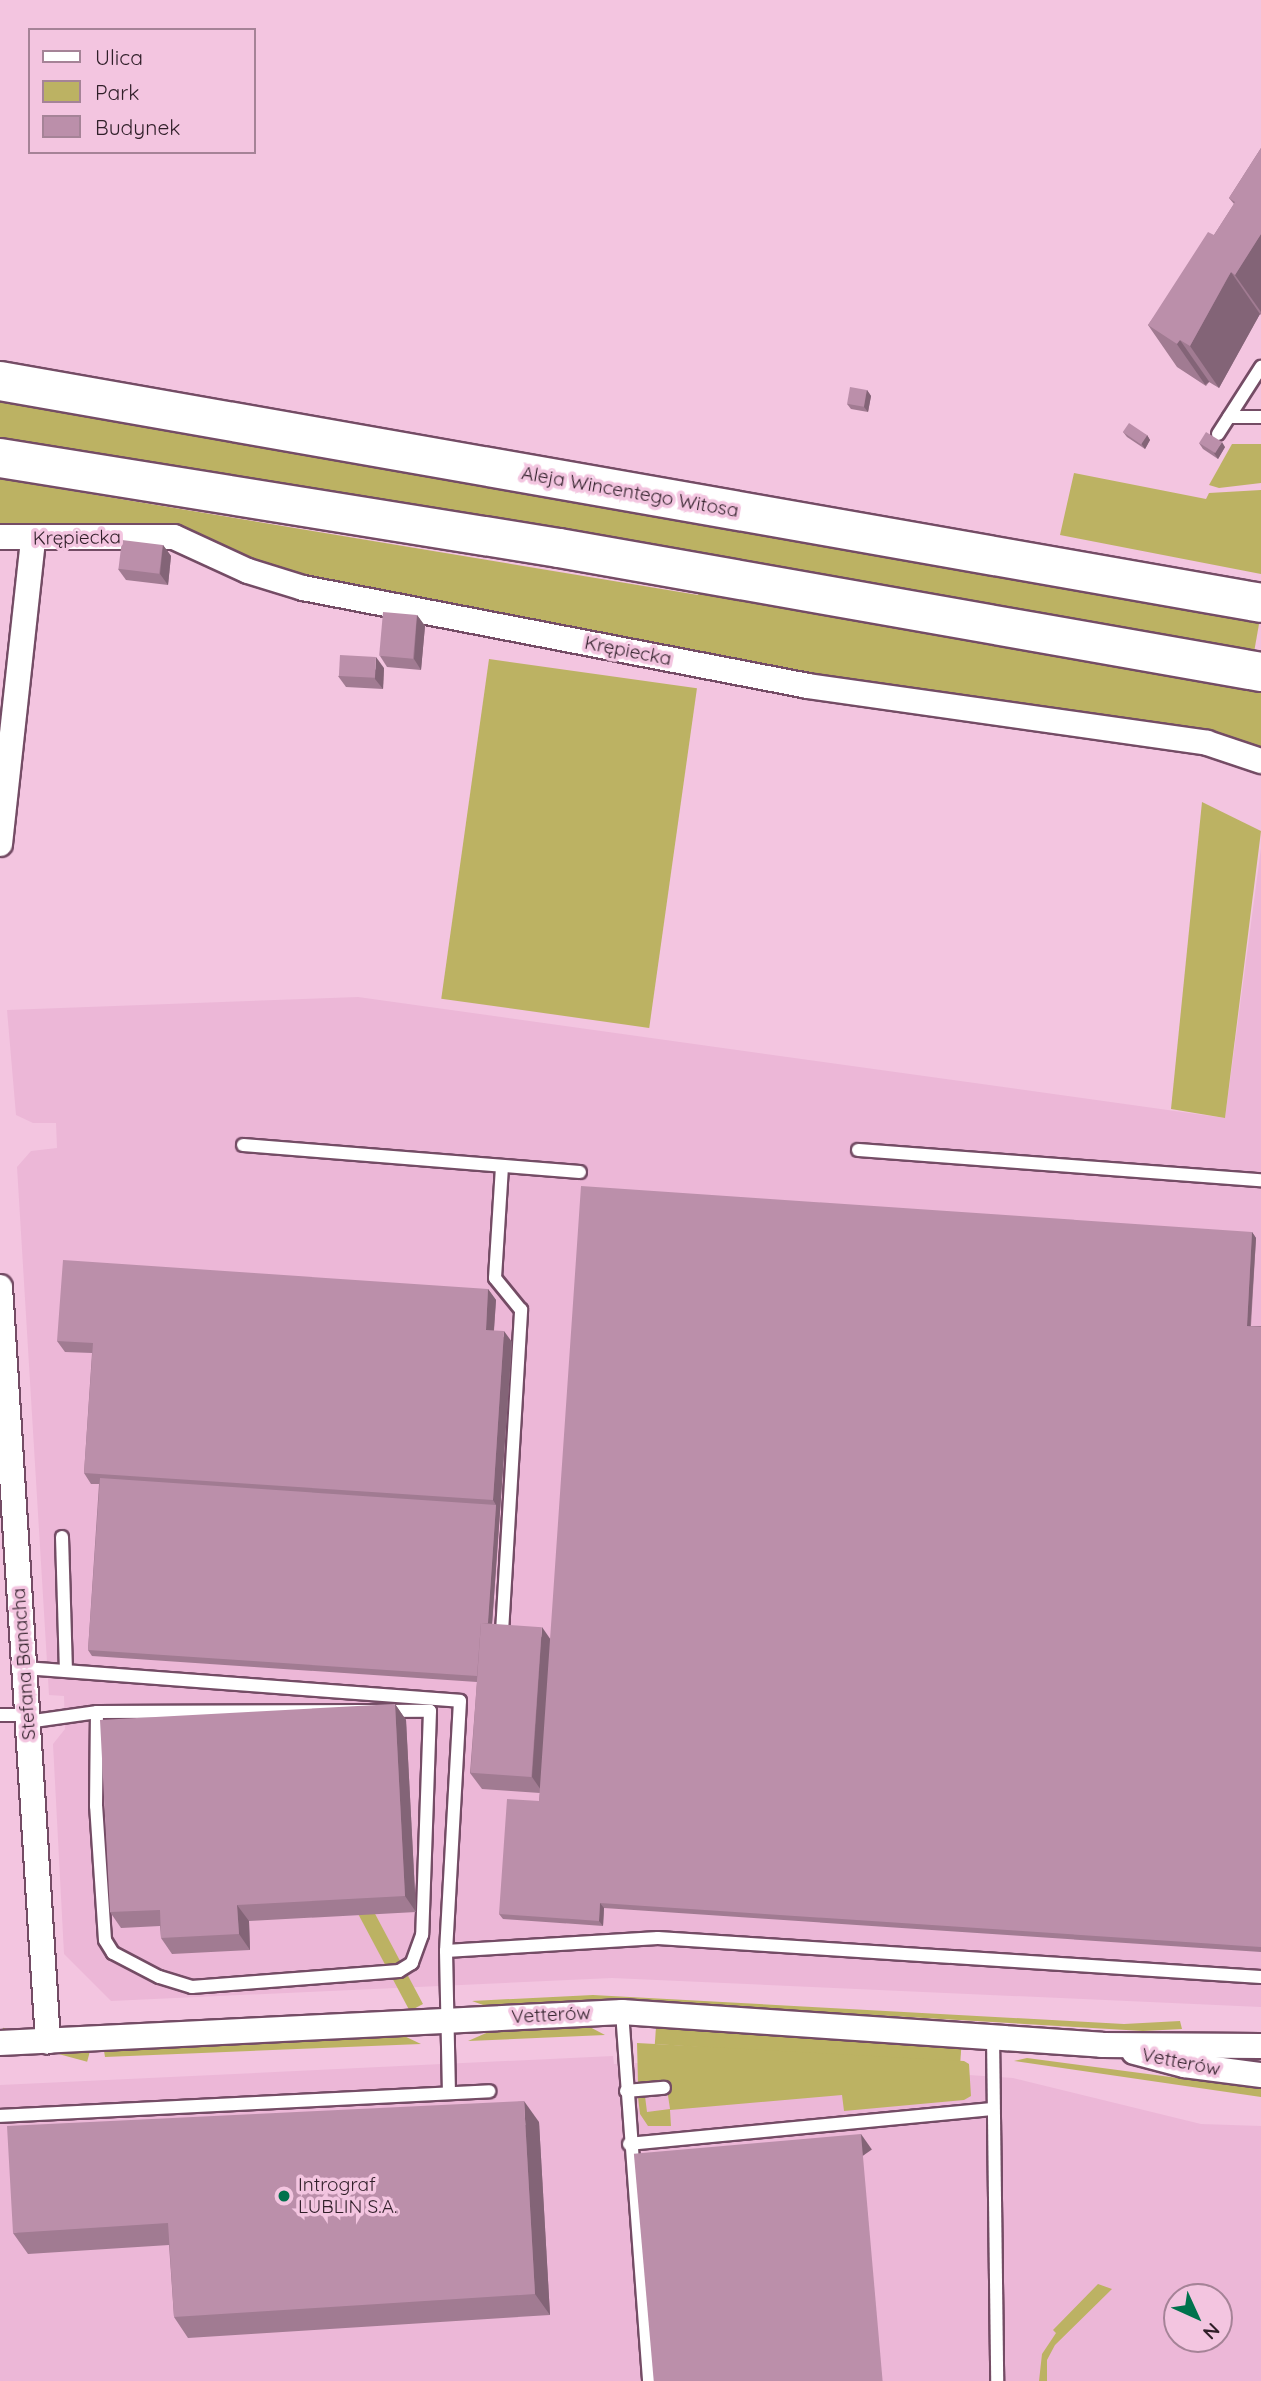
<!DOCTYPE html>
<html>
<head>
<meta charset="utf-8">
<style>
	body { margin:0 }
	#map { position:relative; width:1261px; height:2381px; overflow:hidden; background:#f3c5e0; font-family:Quicksand,sans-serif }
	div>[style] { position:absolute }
	.built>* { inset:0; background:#ecb7d7 }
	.green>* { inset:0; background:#bcb263; transform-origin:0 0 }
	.roads { filter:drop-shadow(2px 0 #744c65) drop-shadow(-2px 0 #744c65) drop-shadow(0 2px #744c65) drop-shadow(0 -2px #744c65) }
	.service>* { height:12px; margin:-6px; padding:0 6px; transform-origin:6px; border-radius:6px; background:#fff }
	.minor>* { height:24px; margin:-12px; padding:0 12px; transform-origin:12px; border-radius:12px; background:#fff }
	.primary>* { height:38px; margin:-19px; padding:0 19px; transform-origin:19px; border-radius:19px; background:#fff }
	.wall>* { inset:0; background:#a17b92 }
	.shaded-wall>* { inset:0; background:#836477; transform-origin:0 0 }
	.building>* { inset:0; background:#bb8faa; transform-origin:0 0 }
	.dots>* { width:19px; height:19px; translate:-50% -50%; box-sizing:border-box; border:4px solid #f3c5e0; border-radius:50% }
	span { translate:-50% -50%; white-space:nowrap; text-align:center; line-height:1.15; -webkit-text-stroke:7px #f3c5e0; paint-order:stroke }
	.street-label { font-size:19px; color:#301f29 }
	.poi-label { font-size:19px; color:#301f29 }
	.left { translate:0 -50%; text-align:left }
	.legend { position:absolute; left:28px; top:28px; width:228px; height:126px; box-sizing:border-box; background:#f3c5e0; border:2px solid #a58397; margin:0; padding:9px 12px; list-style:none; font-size:21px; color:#301f29 }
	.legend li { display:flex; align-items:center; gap:14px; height:35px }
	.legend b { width:35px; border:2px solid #a58397 }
	.north { position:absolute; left:1163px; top:2283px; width:70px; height:70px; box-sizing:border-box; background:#f3c5e0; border:2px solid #a58397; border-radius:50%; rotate:135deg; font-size:19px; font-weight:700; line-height:28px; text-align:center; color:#301f29 }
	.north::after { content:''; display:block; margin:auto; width:24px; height:32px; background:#00724d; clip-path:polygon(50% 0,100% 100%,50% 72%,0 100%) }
</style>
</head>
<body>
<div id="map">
	<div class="built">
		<div style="clip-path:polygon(1261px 848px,1261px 2007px,612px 1978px,111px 2001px,64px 1954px,53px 1744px,65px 1729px,64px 1696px,49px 1695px,17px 1167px,31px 1151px,57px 1148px,56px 1123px,33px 1123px,16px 1115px,7px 1010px,358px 997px,1225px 1118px)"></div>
		<div style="clip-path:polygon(evenodd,613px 2056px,614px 2064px,734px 2059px,1013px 2078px,1201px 2124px,1261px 2126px,1261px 2381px,0 2381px,0 2085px,613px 2056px,1177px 2297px,1219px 2297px,1219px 2339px,1177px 2339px,1177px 2297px)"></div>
	</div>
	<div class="green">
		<div style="left:0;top:393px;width:1280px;height:44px;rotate:10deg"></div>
		<div style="clip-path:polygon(1232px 444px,1261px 444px,1261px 483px,1219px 488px,1209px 485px)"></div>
		<div style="clip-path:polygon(1074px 473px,1206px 499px,1209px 493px,1261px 490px,1261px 574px,1060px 535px)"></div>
		<div style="clip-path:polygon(0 479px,698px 595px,700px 585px,1261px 688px,1261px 755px,373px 596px,223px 555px,0 529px)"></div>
		<div style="left:489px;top:659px;width:210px;height:343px;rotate:8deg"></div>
		<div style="clip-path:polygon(1202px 802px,1261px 831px,1225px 1118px,1171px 1109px)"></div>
		<div style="clip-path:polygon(593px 1995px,1124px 2024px,1180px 2021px,1182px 2029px,1143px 2031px,636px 2001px,486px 2006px,472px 2001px)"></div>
		<div style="left:423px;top:2004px;width:15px;height:319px;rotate:152deg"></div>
		<div style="clip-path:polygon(586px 2025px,605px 2035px,468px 2041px,493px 2030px)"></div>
		<div style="left:656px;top:2027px;width:306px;height:17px;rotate:4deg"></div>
		<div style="clip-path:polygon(402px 2035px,421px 2044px,105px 2057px,104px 2051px)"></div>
		<div style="clip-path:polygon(637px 2043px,964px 2061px,969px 2064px,971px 2096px,964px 2100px,844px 2111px,842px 2095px,670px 2110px,671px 2126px,648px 2126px,640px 2114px,638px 2097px,645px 2096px,647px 2112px,670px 2109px,666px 2082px,638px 2084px)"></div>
		<div style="left:90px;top:2051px;width:11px;height:90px;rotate:105deg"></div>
		<div style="clip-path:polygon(1027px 2058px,1261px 2089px,1261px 2097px,1014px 2061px)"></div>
		<div style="clip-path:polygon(1098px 2284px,1112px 2289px,1055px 2345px,1047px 2360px,1047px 2381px,1039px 2381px,1042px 2354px,1056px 2333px,1053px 2330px)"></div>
	</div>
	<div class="roads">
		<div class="service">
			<div style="left:1229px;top:417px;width:32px"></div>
			<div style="left:1218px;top:434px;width:80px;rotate:-57.3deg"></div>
			<div style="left:243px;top:1145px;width:338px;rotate:4.6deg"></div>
			<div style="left:858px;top:1150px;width:404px;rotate:4.3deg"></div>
			<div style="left:62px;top:1537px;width:134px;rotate:88.3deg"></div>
			<div style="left:502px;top:1632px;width:323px;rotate:-86.6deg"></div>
			<div style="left:521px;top:1310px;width:41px;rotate:-129.1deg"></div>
			<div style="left:495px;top:1278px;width:111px;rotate:-86.4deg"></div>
			<div style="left:24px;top:1668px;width:437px;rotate:4.3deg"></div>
			<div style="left:460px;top:1701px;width:250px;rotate:93.2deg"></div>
			<div style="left:446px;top:1951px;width:142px;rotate:88.8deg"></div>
			<div style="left:430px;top:1711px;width:224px;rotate:92deg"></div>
			<div style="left:422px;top:1935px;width:30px;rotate:110deg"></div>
			<div style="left:412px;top:1963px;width:15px;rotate:148deg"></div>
			<div style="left:399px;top:1971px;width:208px;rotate:175.6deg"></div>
			<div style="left:192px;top:1987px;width:34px;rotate:-163deg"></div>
			<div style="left:159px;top:1977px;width:52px;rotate:-152.4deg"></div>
			<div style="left:113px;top:1953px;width:15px;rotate:-122deg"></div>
			<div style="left:105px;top:1940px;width:134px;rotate:-93.8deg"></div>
			<div style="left:96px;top:1806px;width:94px;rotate:-89.4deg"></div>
			<div style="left:97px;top:1712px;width:333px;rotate:-0.2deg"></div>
			<div style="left:0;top:1715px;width:27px"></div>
			<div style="left:27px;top:1722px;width:71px;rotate:-8.1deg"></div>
			<div style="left:446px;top:1951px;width:212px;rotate:-3.5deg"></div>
			<div style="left:658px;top:1938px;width:604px;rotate:3.7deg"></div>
			<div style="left:622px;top:2012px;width:370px;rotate:85.8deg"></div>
			<div style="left:993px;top:2035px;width:346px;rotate:89.3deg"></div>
			<div style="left:626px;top:2091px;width:38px;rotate:-5deg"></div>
			<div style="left:0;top:2116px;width:490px;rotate:-2.9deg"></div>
			<div style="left:629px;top:2144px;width:364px;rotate:-5.5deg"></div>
		</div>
		<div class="minor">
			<div style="left:0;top:537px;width:174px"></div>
			<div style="left:174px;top:537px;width:81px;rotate:24.7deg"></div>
			<div style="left:248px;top:571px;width:58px;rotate:17.2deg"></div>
			<div style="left:303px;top:588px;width:514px;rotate:10.98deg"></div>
			<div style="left:808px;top:686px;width:403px;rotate:8.1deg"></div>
			<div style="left:1207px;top:743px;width:57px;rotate:18.4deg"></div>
			<div style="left:0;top:844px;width:307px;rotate:-83.8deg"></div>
			<div style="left:0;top:1287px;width:756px;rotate:86.36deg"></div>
			<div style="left:0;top:2043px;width:623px;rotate:-2.85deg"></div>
			<div style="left:622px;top:2012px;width:481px;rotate:3.9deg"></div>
			<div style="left:1102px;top:2045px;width:159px;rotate:0.4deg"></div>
			<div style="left:1134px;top:2052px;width:52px;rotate:14.6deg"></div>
			<div style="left:1184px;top:2065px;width:78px;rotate:7.4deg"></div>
		</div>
		<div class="primary">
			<div style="left:0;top:381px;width:1280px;rotate:9.98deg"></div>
			<div style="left:0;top:458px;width:566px;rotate:9.15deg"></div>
			<div style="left:559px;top:548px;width:713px;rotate:10.02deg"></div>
		</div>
	</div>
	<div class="wall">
		<div style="clip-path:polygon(1261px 148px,1261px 315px,1260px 314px,1257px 319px,1219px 388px,1209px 382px,1206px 386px,1177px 367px,1148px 325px,1214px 235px,1234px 204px,1229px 198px)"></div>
		<div style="clip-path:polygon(867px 390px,871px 396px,868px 412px,851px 409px,847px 404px)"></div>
		<div style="clip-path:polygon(1123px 432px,1147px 435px,1150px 440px,1145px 449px,1127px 437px)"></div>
		<div style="clip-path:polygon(1199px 443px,1225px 447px,1218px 459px,1203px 449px)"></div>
		<div style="clip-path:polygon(163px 545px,171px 556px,168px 585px,126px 580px,118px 569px)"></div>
		<div style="clip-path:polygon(417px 615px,425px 626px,421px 670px,387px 667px,380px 656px)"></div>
		<div style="clip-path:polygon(384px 668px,383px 689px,346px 687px,338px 676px)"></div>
		<div style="clip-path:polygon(1252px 1232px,1256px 1238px,1251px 1326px,1261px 1326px,1261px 1952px,604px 1908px,603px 1926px,503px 1919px,499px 1914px,539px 1801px,540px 1793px,482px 1789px,470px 1773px,477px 1682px,92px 1656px,88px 1650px,99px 1484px,91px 1484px,84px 1473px,92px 1353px,65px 1352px,57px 1341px,488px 1289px,496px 1300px,494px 1331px,512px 1342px,492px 1624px,550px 1639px)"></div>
		<div style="clip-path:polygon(395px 1704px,406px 1720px,416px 1912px,249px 1921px,250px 1950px,172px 1954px,161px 1938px,160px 1926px,121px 1928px,110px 1912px)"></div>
		<div style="clip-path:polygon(539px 2122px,550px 2315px,188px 2338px,174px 2317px,169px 2245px,28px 2254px,13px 2233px)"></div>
	</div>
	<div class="shaded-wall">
		<div style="clip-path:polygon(1261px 234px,1261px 312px,1235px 275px)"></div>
		<div style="clip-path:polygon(1231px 272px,1260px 314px,1219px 388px,1190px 346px)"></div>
		<div style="left:1180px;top:340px;width:51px;height:5px;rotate:55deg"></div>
		<div style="clip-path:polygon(867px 390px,871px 396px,868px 412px,864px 407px)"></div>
		<div style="clip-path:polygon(1147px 435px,1150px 440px,1145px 449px,1141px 443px)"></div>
		<div style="clip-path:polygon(1222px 442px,1225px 447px,1218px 459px,1214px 453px)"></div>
		<div style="clip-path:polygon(163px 545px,171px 556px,168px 585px,160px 574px)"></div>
		<div style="clip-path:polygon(417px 615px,425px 626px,421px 670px,414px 659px)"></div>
		<div style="clip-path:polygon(376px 657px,384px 668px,383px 689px,375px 679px)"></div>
		<div style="clip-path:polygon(1252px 1232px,1256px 1238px,1250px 1331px,1247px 1326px)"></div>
		<div style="clip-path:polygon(488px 1289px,496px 1300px,493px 1341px,486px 1330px)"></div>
		<div style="clip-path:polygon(504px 1331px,512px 1342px,488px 1682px,484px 1677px,496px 1505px,493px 1500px)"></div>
		<div style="clip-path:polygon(542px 1627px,553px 1643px,543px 1793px,532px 1777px)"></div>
		<div style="clip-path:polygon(395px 1704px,406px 1720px,416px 1912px,405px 1896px)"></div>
		<div style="clip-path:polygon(600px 1903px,604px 1908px,603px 1926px,599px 1921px)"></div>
		<div style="clip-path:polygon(237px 1905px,249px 1921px,250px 1950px,239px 1934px)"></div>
		<div style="clip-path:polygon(524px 2101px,539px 2122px,550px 2315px,535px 2294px)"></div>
		<div style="left:861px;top:2134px;width:19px;height:248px;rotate:55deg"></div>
	</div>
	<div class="building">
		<div style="clip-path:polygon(1261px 148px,1261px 234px,1235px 275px,1231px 272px,1228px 277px,1190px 346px,1180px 340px,1177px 344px,1148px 325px,1208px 232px,1214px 235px,1235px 202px,1229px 198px)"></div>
		<div style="left:850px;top:387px;width:17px;height:17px;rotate:10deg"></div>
		<div style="left:1129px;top:423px;width:22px;height:11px;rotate:34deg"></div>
		<div style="left:1206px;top:432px;width:19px;height:13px;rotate:32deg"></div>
		<div style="left:122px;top:540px;width:41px;height:29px;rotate:7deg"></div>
		<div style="left:383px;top:612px;width:34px;height:44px;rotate:5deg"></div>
		<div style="left:340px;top:655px;width:36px;height:21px;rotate:3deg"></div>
		<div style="clip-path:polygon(581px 1186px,1252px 1232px,1247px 1326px,1261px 1327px,1261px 1947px,600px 1903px,599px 1921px,499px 1914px,507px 1799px,539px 1801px)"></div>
		<div style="clip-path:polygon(63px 1260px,488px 1289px,486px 1330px,504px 1331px,493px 1500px,84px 1473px,93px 1343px,57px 1341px)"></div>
		<div style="clip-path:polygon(100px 1478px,496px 1505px,488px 1623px,481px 1623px,477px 1676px,88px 1650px)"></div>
		<div style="left:481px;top:1623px;width:61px;height:150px;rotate:4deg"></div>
		<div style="clip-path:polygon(395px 1704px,405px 1896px,237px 1905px,239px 1934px,161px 1938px,160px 1910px,110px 1912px,100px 1720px)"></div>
		<div style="clip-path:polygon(524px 2101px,535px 2294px,174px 2317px,168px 2223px,13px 2233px,7px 2126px)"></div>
		<div style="left:861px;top:2134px;width:248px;height:228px;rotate:85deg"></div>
	</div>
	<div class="dots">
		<div style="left:284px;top:2196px;background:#00724d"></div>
	</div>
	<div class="street-label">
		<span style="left:630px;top:492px;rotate:10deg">Aleja Wincentego Witosa</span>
		<span style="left:77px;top:538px;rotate:-1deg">Krępiecka</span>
		<span style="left:628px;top:651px;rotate:11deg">Krępiecka</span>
		<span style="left:24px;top:1664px;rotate:-94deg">Stefana Banacha</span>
		<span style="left:551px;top:2015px;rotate:-3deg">Vetterów</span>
		<span style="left:1181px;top:2062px;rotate:11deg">Vetterów</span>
	</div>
	<div class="poi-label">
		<span class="left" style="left:298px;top:2196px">Intrograf<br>LUBLIN S.A.</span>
	</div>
	<ul class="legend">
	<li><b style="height:9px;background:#fff"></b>Ulica</li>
	<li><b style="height:19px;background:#bcb263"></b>Park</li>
	<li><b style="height:19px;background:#bb8faa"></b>Budynek</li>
	</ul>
	<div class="north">N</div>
</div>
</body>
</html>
